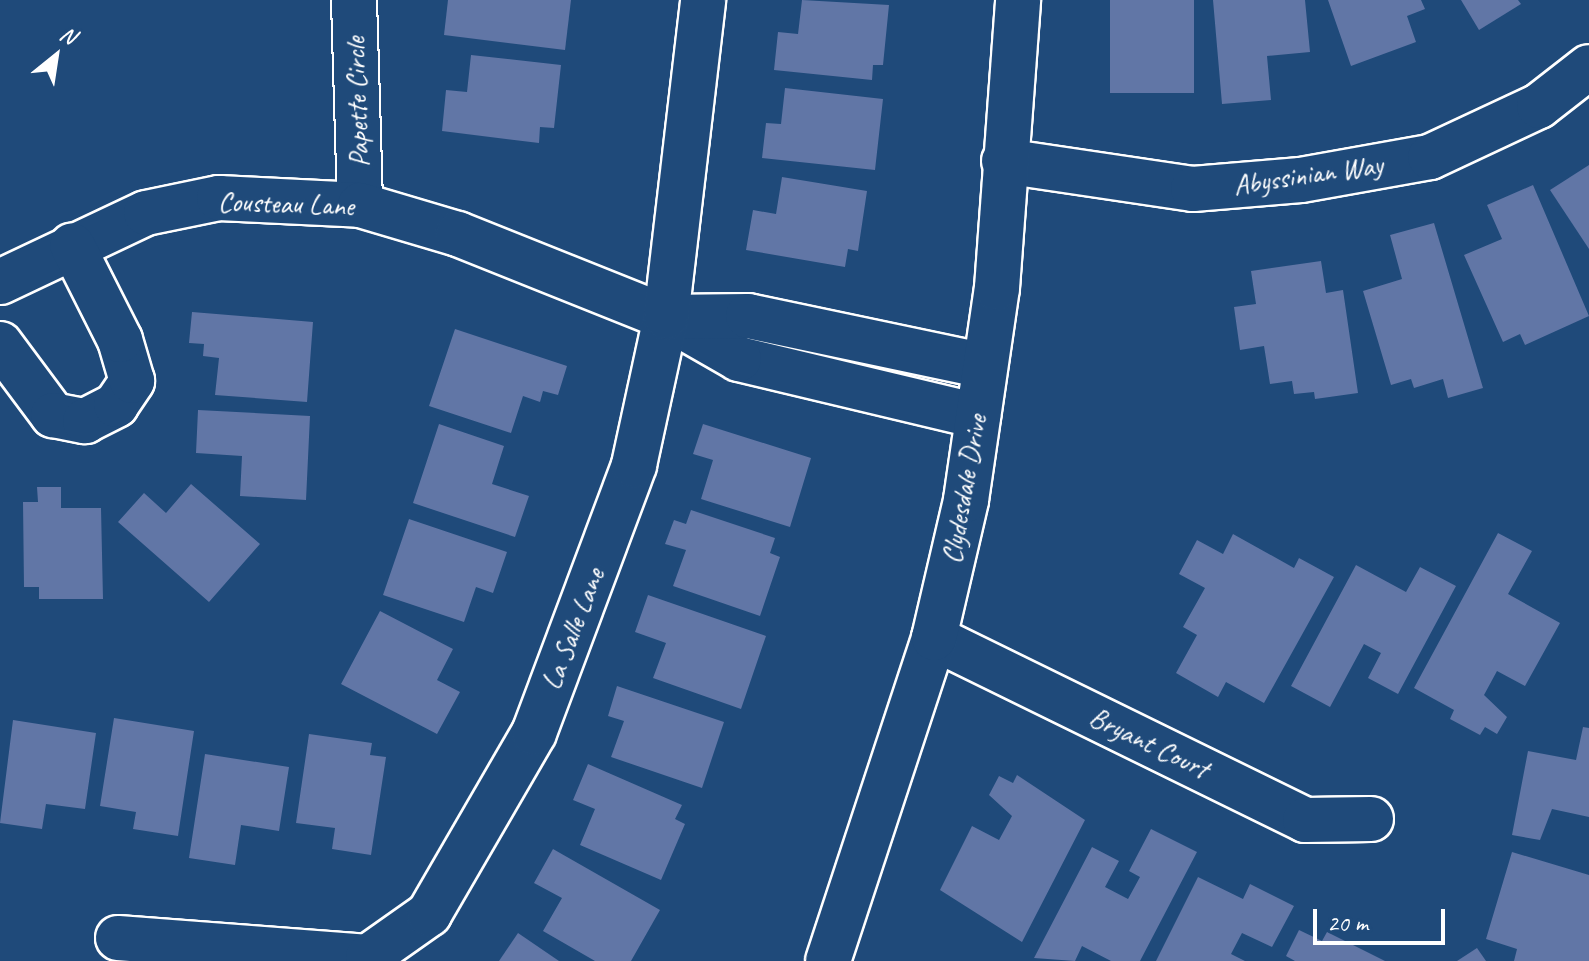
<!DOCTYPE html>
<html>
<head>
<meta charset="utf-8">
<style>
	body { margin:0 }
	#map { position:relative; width:1589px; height:961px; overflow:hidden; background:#1f4a7a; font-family:Caveat,sans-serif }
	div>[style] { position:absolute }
	.building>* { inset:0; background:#6176a6; transform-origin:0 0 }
	.roads { filter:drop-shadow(2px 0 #fff) drop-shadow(-2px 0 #fff) drop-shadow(0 2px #fff) drop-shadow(0 -2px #fff) }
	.minor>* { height:44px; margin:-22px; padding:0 22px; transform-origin:22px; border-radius:22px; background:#1f4a7a }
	span { translate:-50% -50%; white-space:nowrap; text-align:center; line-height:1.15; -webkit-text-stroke:6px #1f4a7a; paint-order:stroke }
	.street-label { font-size:28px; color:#fff }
	.north { position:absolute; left:16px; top:16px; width:80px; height:80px; -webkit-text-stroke:6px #1f4a7a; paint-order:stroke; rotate:30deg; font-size:22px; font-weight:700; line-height:32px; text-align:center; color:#fff }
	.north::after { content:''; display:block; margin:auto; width:28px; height:36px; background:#fff; clip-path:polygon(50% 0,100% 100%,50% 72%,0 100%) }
	.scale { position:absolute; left:1313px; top:909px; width:132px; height:36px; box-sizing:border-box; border:4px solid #fff; border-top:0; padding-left:10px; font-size:24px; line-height:28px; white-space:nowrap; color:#fff; -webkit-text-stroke:6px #1f4a7a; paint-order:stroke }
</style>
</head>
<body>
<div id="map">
	<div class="building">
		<div style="clip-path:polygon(448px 0,571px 0,565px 50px,444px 35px)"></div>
		<div style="clip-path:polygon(802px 0,889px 5px,883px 65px,873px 65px,872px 80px,774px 70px,778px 32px,798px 34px)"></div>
		<div style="left:1110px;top:0;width:84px;height:93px"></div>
		<div style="clip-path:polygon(1213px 0,1305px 0,1310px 52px,1267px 56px,1271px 100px,1222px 104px)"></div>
		<div style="clip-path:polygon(1328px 0,1421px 0,1425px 9px,1407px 16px,1416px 42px,1351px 66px)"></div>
		<div style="clip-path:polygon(1461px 0,1518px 0,1521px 4px,1479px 30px)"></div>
		<div style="clip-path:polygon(471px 55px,561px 65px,554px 128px,540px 127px,539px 143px,442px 131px,446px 90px,467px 92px)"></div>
		<div style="clip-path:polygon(785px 88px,883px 99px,875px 170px,762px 158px,766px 123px,781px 124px)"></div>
		<div style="clip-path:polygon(1589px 165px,1589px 249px,1550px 190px)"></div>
		<div style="clip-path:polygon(782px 177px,867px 191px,858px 251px,848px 249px,845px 267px,746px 250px,753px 210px,776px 214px)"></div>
		<div style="clip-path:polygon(1533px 185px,1589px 316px,1525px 345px,1520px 334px,1503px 342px,1464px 255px,1502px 239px,1487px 205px)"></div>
		<div style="clip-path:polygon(1434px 223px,1483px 388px,1448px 398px,1443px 379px,1414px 388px,1411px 379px,1391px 385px,1363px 291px,1402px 279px,1390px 235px)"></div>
		<div style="clip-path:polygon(1321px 261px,1326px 293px,1343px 290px,1358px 393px,1315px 399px,1314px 392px,1294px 394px,1292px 381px,1270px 384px,1264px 346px,1240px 350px,1234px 307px,1256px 304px,1251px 271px)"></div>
		<div style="clip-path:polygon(192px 312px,313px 322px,307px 402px,215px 395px,219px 358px,203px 356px,204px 344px,189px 343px)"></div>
		<div style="clip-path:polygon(455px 329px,567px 366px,558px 395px,543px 391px,540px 402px,523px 396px,511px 433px,429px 406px)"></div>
		<div style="clip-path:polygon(198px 410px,310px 416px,306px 500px,240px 496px,242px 456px,196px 453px)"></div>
		<div style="clip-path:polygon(439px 424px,504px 446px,492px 484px,529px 496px,515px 537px,413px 503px)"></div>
		<div style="clip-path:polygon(703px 424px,811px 458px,790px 527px,701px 499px,713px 460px,693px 454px)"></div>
		<div style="clip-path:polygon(191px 484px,260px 544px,209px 602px,118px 522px,144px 493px,166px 513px)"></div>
		<div style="clip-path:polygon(37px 487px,61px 487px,61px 508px,101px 508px,103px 599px,39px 599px,39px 587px,24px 587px,23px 502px,38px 502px)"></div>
		<div style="clip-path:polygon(691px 510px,775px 538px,770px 553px,780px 557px,760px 616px,673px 586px,686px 550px,665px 544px,674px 520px,686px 524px)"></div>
		<div style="clip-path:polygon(409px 519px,507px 552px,493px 593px,476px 587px,464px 622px,383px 595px)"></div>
		<div style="clip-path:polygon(1498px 533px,1532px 551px,1508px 594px,1560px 623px,1525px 686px,1497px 671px,1484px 695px,1507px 717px,1497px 734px,1485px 727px,1480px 735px,1450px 719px,1454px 710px,1414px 688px)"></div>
		<div style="clip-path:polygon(1233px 534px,1294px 568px,1299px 558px,1334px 577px,1264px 703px,1226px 682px,1218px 697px,1176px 673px,1197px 635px,1183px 627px,1205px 588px,1179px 574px,1197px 540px,1223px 554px)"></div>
		<div style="clip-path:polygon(1356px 565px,1406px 592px,1420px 567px,1456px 586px,1398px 694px,1368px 678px,1381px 653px,1364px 644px,1330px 707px,1291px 686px)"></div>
		<div style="clip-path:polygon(648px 595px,766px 636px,741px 709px,653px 678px,666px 643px,635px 632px)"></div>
		<div style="clip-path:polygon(380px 611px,453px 649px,437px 680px,460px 692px,437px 734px,341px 684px)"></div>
		<div style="clip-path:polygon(617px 686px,724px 722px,702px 788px,611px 757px,624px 721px,608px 716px)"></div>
		<div style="clip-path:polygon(114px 718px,194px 731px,178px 836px,133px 829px,136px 812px,100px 806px)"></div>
		<div style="clip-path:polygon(13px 720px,96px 733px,85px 809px,46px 804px,42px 829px,0 823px)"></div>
		<div style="clip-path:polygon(1583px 727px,1589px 728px,1589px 817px,1552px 809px,1540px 840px,1512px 835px,1528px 751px,1576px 760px)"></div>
		<div style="clip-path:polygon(309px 734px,372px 743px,370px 755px,386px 757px,371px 855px,332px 849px,335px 828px,296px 823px)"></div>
		<div style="clip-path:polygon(205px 754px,289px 767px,279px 831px,241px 825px,235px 865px,189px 858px)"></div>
		<div style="clip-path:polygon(588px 764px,682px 805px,675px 819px,685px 824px,661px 880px,580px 845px,595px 809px,573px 800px)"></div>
		<div style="clip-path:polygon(1017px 775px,1085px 820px,1022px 942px,940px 890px,972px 826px,999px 840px,1012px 816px,989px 795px,999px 776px,1013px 783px)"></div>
		<div style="clip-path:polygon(1151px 829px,1197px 852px,1140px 961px,1111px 961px,1082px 946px,1075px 961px,1034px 958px,1092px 847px,1119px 861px,1105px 887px,1128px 899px,1140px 877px,1129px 871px)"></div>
		<div style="clip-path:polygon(553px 849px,660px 910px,631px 961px,595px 961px,543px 931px,562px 898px,534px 883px)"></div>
		<div style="clip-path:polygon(1512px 852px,1589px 875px,1589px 961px,1514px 961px,1517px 949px,1486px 939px)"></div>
		<div style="clip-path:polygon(1198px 877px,1243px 899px,1250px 884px,1294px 906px,1272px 947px,1242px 933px,1231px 954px,1245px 961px,1156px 961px)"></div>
		<div style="clip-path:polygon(1299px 930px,1322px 941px,1327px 932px,1385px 961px,1295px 961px,1286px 956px)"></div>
		<div style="clip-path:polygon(518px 933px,559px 961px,499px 961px)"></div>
		<div style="clip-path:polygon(1477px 948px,1486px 961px,1457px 961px)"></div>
	</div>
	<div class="roads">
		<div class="minor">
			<div style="left:354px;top:0;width:205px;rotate:88.3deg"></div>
			<div style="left:1004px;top:161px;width:191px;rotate:8.4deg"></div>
			<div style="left:1193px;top:189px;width:108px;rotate:-4.8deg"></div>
			<div style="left:1301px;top:180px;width:131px;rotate:-10.1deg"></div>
			<div style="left:1430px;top:157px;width:120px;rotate:-25.1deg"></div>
			<div style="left:1539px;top:106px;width:63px;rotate:-38deg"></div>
			<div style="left:0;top:282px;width:161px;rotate:-25.3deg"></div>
			<div style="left:146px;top:213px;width:75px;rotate:-11.6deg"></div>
			<div style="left:219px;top:198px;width:141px;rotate:2.8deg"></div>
			<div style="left:360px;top:205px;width:102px;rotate:16.5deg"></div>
			<div style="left:458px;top:234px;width:224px;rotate:21.8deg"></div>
			<div style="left:0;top:344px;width:89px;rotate:53.3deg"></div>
			<div style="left:53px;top:415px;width:33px;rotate:11deg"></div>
			<div style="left:85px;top:421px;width:35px;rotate:-27deg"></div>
			<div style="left:116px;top:405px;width:29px;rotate:-56deg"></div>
			<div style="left:132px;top:381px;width:43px;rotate:-106.3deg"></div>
			<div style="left:120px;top:340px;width:106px;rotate:-116.8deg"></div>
			<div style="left:978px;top:416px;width:246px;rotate:-166.6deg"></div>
			<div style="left:739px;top:359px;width:84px;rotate:-150.1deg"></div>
			<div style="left:666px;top:317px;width:82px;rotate:-0.7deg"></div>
			<div style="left:748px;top:316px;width:242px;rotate:11.9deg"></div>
			<div style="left:934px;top:638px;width:413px;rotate:26.1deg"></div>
			<div style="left:1305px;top:820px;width:66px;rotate:-0.9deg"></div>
			<div style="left:118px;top:938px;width:251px;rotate:4.3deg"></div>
			<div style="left:368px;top:957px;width:75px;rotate:-35.2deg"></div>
			<div style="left:429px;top:914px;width:209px;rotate:-59.9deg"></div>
			<div style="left:534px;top:733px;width:286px;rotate:-69.5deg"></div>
			<div style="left:634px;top:465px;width:151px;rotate:-77.8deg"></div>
			<div style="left:666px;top:317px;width:319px;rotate:-83.3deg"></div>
			<div style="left:828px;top:961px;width:340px;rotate:-71.8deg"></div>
			<div style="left:934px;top:638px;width:142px;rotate:-76.9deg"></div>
			<div style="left:966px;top:500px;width:214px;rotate:-81.7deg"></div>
			<div style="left:997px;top:288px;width:289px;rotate:-85.8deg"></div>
		</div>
	</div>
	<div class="street-label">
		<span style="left:357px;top:102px;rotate:-92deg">Papette Circle</span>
		<span style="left:1308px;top:175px;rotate:-8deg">Abyssinian Way</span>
		<span style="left:286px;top:204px;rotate:2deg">Cousteau Lane</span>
		<span style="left:964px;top:489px;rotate:-80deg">Clydesdale Drive</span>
		<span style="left:573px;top:629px;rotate:-69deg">La Salle Lane</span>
		<span style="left:1149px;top:743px;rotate:26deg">Bryant Court</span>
	</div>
	<div class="north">N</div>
	<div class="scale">20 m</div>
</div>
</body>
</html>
